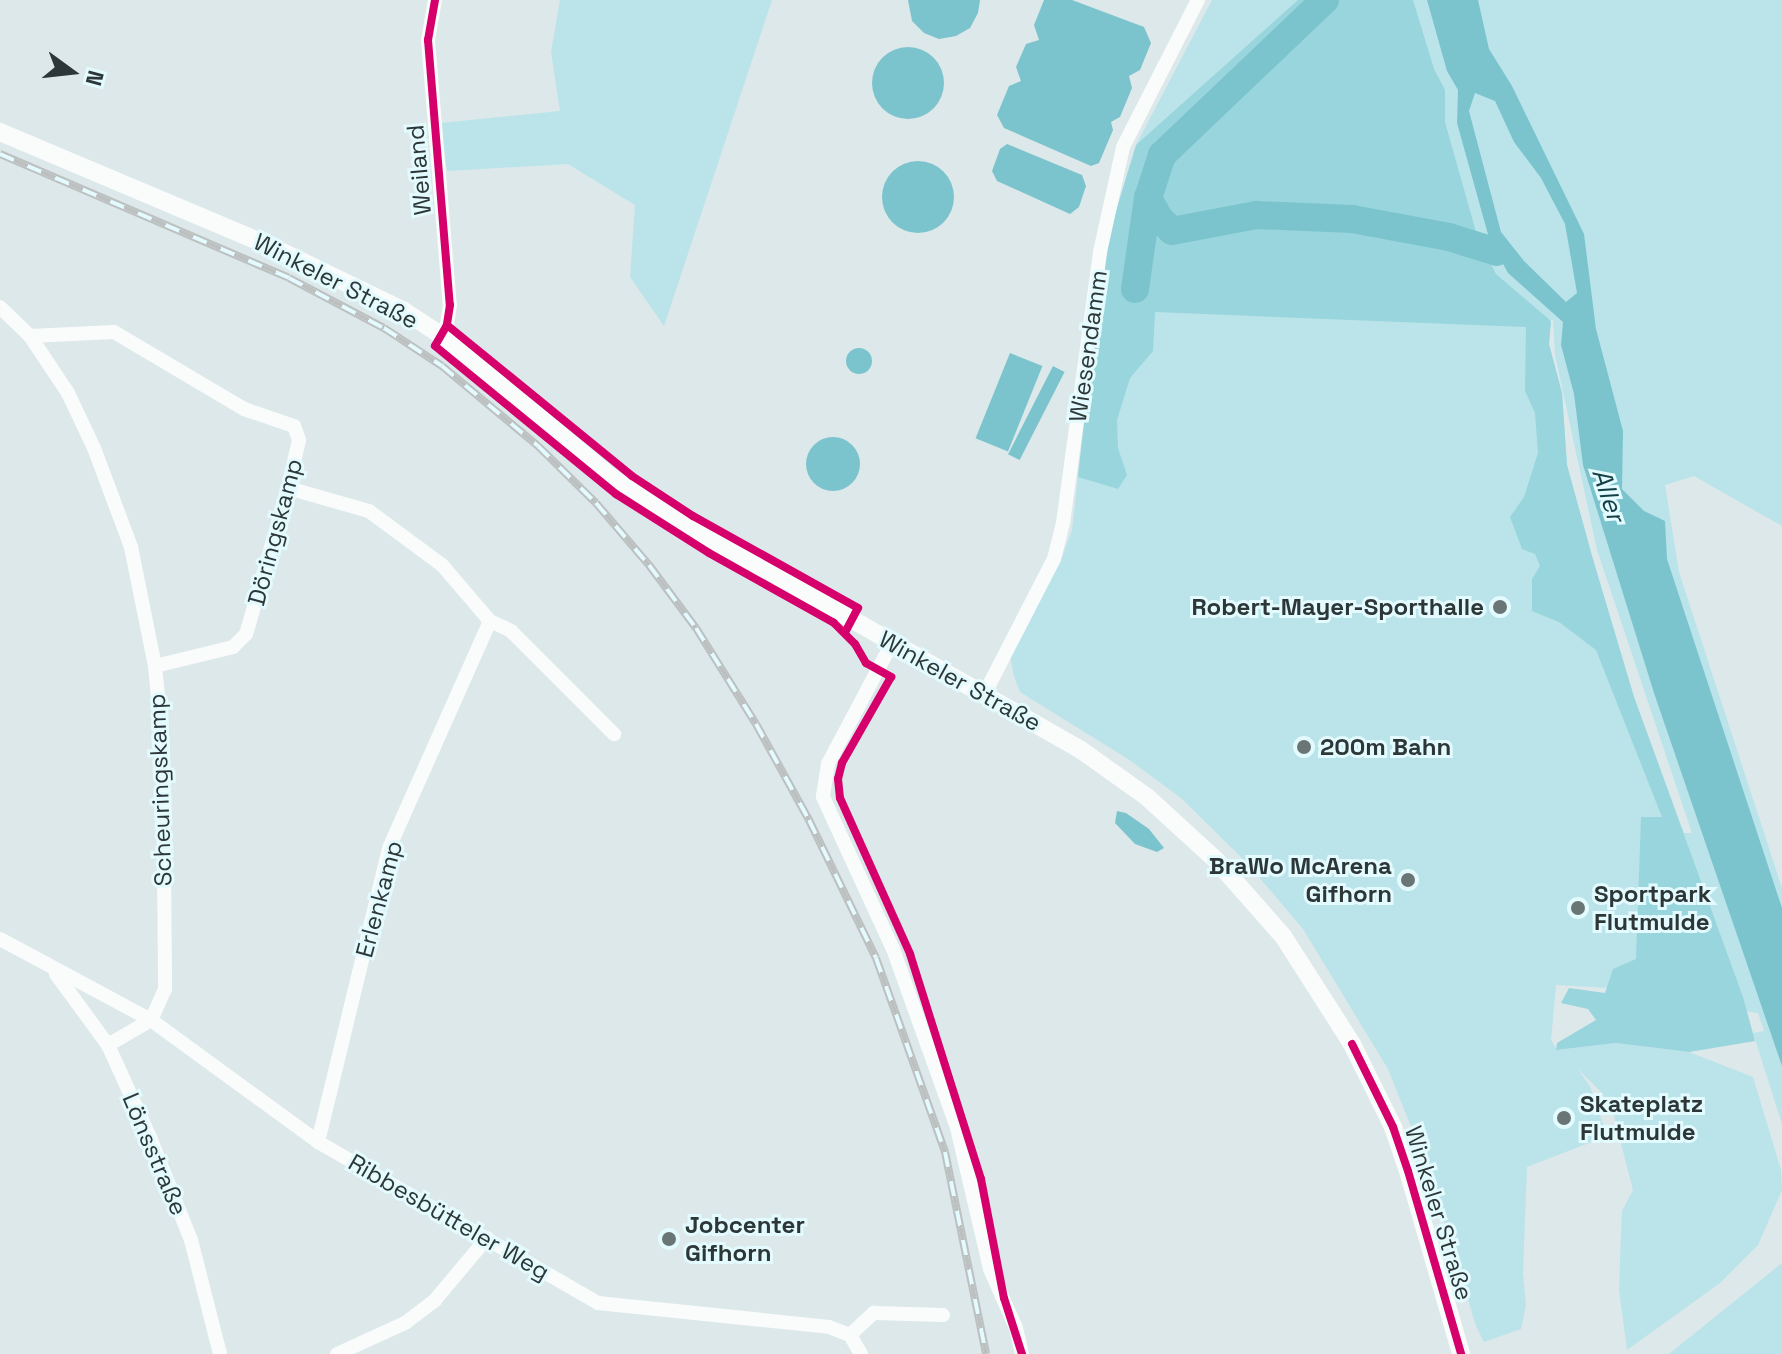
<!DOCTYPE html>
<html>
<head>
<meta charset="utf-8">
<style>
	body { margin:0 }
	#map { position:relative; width:1782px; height:1354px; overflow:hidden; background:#dce8ea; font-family:"Space Grotesk",sans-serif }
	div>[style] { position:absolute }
	.green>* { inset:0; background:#bae4e9 }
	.forest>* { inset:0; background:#99d5dc }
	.water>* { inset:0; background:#7cc4cd; transform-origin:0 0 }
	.round { border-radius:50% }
	.river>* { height:28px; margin:-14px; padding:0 14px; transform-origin:14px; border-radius:14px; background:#7cc4cd }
	.minor>* { height:14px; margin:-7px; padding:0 7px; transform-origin:7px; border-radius:7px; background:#fafcfc }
	.tertiary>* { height:18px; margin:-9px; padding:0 9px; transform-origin:9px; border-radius:9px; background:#fafcfc }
	.rail>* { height:8px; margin-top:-4px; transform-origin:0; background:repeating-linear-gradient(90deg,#e3fbfe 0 15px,#bdc0c0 0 30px); box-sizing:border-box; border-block:2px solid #bdc0c0 }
	.cycleway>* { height:8px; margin:-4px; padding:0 4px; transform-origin:4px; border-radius:4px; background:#d6006c }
	.dots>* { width:22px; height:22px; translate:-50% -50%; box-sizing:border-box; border:4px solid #e3fbfe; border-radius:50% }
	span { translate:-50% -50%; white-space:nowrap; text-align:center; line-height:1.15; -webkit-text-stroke:6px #e3fbfe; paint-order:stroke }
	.street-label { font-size:24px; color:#2d3738 }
	.poi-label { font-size:24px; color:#2d3738; font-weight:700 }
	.right { translate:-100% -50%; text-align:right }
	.left { translate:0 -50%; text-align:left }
	.water-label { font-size:26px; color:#123f45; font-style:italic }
	.north { position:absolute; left:32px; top:32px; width:80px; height:80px; -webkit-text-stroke:6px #e3fbfe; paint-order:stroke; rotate:105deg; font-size:22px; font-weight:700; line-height:32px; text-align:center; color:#2d3738 }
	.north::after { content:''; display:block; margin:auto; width:28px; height:36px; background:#2d3738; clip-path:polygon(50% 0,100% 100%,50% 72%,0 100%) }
</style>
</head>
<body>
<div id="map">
	<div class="green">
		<div style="clip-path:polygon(560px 0,772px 0,664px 326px,630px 277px,635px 205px,568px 164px,447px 171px,441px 123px,560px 111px,551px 52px)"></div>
		<div style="clip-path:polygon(1212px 0,1782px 0,1782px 526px,1694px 476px,1665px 485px,1679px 572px,1782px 888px,1782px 1124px,1753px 1033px,1764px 1031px,1758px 1013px,1663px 998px,1663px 991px,1556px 985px,1551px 1040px,1557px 1050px,1616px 1043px,1689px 1052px,1753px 1077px,1781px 1170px,1782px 1190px,1758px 1245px,1720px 1283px,1627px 1350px,1619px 1290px,1621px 1232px,1622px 1211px,1633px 1190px,1614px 1116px,1602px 1093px,1577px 1068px,1590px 1086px,1607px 1136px,1527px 1167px,1523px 1273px,1526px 1305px,1521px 1329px,1484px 1342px,1476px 1326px,1430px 1174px,1388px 1069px,1303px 929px,1247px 863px,1181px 798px,1128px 759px,1020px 692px,1014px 676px,1010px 656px,1062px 557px,1072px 530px,1097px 304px,1551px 321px,1549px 344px,1562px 393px,1567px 465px,1592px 556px,1634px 697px,1684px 833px,1692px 833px,1597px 550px,1555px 355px,1553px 320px,1106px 302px,1128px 171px,1143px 140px,1136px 145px)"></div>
		<div style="clip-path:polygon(1782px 1263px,1782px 1354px,1669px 1354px)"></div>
	</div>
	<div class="forest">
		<div style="clip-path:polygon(1298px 0,1413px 0,1434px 69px,1445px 90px,1445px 122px,1478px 239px,1496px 274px,1551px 321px,1549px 344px,1562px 393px,1567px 465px,1592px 556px,1634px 697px,1743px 997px,1755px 1041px,1689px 1052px,1616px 1043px,1556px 1050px,1557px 1043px,1596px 1020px,1588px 1009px,1561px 1003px,1569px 988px,1605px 993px,1613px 969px,1636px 959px,1641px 817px,1662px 817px,1596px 650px,1559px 622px,1532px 611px,1532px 579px,1540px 566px,1535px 554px,1522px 549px,1510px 517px,1524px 497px,1538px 453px,1535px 413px,1525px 391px,1526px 327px,1155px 312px,1153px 351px,1130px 378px,1117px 420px,1118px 448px,1127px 475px,1118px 489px,1078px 477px,1103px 254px,1136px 145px)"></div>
	</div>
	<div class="water">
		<div style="clip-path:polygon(908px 0,980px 0,978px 13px,970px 28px,956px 36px,939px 39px,924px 33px,912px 21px)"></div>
		<div style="clip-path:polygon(1044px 0,1072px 0,1144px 27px,1151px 43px,1140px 70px,1129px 76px,1132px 88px,1120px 117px,1111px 122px,1113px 130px,1099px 163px,1091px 166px,1004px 128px,997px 115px,1009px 86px,1021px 81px,1016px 67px,1026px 44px,1039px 40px,1034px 25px)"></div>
		<div style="clip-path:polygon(evenodd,1427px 0,1478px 0,1489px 49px,1512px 86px,1584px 234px,1596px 329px,1623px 431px,1622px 489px,1644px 511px,1665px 521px,1667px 559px,1782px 908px,1782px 1066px,1654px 693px,1583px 465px,1574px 394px,1561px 345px,1563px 322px,1508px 273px,1489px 238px,1457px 123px,1458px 90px,1447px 71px,1427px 0,1475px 93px,1495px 101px,1514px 142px,1541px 178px,1565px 224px,1577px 293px,1566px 302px,1524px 261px,1501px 232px,1469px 111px,1475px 93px)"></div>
		<div class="round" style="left:872px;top:47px;width:72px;height:72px"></div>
		<div style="clip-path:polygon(1007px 144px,1082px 175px,1086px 186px,1079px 207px,1070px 214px,997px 181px,992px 171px,1000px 149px)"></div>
		<div class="round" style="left:882px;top:161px;width:72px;height:72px"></div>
		<div class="round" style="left:846px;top:348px;width:26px;height:26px"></div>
		<div style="left:1010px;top:353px;width:35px;height:92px;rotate:22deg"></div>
		<div style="left:1053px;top:366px;width:13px;height:99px;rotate:27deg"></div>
		<div class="round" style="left:806px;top:437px;width:54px;height:54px"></div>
		<div style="clip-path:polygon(1117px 811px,1126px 813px,1149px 829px,1164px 848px,1157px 852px,1135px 844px,1115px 823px)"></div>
	</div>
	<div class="river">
		<div style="left:1148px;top:198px;width:23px;rotate:61deg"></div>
		<div style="left:1159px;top:218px;width:18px;rotate:45deg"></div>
		<div style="left:1172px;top:231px;width:86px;rotate:-10.8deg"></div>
		<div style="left:1256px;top:215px;width:96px;rotate:2.4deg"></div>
		<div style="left:1352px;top:219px;width:99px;rotate:10.5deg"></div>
		<div style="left:1449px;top:237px;width:50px;rotate:17.4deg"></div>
		<div style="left:1135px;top:289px;width:92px;rotate:-81.9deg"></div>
		<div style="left:1148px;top:198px;width:45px;rotate:-72deg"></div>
		<div style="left:1162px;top:155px;width:225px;rotate:-43.6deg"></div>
	</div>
	<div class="minor">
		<div style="left:435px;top:0;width:41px;rotate:99.9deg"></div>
		<div style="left:428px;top:40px;width:266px;rotate:85.3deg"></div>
		<div style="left:450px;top:305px;width:20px;rotate:99deg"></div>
		<div style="left:447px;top:325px;width:12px;rotate:121deg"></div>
		<div style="left:0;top:307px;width:42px;rotate:44deg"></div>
		<div style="left:30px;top:336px;width:69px;rotate:56.3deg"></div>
		<div style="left:68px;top:393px;width:61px;rotate:64.7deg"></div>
		<div style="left:94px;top:448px;width:106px;rotate:69.5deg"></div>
		<div style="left:131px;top:547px;width:121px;rotate:78.6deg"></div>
		<div style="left:155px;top:666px;width:82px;rotate:84.4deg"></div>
		<div style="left:163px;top:748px;width:241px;rotate:89.5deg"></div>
		<div style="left:165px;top:989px;width:34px;rotate:114deg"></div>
		<div style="left:151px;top:1020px;width:50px;rotate:149.8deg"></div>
		<div style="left:30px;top:336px;width:84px;rotate:-2.7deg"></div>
		<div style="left:114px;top:332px;width:151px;rotate:30.6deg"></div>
		<div style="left:244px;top:409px;width:53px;rotate:18.8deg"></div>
		<div style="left:294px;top:426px;width:15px;rotate:70deg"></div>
		<div style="left:299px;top:440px;width:49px;rotate:102.9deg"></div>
		<div style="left:288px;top:488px;width:152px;rotate:106deg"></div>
		<div style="left:246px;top:634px;width:18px;rotate:135deg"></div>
		<div style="left:233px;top:647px;width:80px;rotate:166.3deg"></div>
		<div style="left:288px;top:488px;width:84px;rotate:15.9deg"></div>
		<div style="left:369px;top:511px;width:91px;rotate:36.5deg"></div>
		<div style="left:442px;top:565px;width:74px;rotate:49.4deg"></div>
		<div style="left:490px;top:621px;width:23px;rotate:25deg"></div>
		<div style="left:511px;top:631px;width:146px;rotate:45deg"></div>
		<div style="left:892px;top:643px;width:137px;rotate:117.9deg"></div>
		<div style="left:828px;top:764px;width:33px;rotate:99deg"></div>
		<div style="left:823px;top:797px;width:167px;rotate:65.3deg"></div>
		<div style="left:893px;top:949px;width:190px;rotate:70.3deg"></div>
		<div style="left:957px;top:1128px;width:145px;rotate:76.8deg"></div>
		<div style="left:990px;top:1269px;width:64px;rotate:66.2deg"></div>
		<div style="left:1016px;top:1328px;width:27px;rotate:77deg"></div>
		<div style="left:985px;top:693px;width:151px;rotate:-62.8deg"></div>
		<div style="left:1054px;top:559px;width:37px;rotate:-76deg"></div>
		<div style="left:1063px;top:523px;width:274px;rotate:-82.2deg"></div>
		<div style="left:1100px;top:252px;width:107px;rotate:-77.6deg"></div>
		<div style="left:1123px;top:147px;width:165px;rotate:-63deg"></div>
		<div style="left:0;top:939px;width:171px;rotate:28.2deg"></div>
		<div style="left:151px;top:1020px;width:207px;rotate:36.1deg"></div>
		<div style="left:318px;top:1142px;width:323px;rotate:29.9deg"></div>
		<div style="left:598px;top:1303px;width:232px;rotate:5.9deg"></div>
		<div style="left:829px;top:1327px;width:22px;rotate:21deg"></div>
		<div style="left:850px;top:1335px;width:22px;rotate:60deg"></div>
		<div style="left:56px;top:974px;width:88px;rotate:53.8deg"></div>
		<div style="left:108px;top:1045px;width:104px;rotate:65.6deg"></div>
		<div style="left:151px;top:1140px;width:108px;rotate:68.2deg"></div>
		<div style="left:191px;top:1240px;width:118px;rotate:75.7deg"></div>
		<div style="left:318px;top:1142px;width:302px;rotate:-76.4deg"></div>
		<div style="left:389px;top:848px;width:248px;rotate:-66deg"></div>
		<div style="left:850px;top:1335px;width:33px;rotate:-43deg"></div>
		<div style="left:874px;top:1313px;width:69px;rotate:1.7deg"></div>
		<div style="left:337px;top:1354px;width:75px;rotate:-24.5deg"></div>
		<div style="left:405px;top:1323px;width:38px;rotate:-37deg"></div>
		<div style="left:435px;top:1300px;width:81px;rotate:-50deg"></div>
	</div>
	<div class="tertiary">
		<div style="left:0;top:132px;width:291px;rotate:22.9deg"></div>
		<div style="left:268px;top:245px;width:151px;rotate:25.9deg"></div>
		<div style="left:404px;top:311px;width:44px;rotate:33deg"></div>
		<div style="left:441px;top:335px;width:217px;rotate:39.9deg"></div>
		<div style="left:607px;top:474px;width:58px;rotate:34.5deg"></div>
		<div style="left:655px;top:507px;width:490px;rotate:29.7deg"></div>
		<div style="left:1081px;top:750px;width:81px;rotate:35.5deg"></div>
		<div style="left:1147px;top:797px;width:92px;rotate:42.4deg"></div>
		<div style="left:1215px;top:859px;width:103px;rotate:48.6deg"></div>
		<div style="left:1283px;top:936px;width:128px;rotate:57.4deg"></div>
		<div style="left:1352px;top:1044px;width:93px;rotate:63.7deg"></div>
		<div style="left:1393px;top:1127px;width:46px;rotate:71.2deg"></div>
		<div style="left:1408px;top:1171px;width:191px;rotate:73.8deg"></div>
	</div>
	<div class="rail">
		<div style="left:0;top:154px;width:314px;rotate:23.2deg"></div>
		<div style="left:289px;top:278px;width:107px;rotate:27.8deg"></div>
		<div style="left:384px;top:328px;width:69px;rotate:33.2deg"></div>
		<div style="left:442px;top:366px;width:125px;rotate:39.8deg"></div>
		<div style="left:538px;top:446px;width:81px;rotate:44.5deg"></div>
		<div style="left:596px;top:503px;width:82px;rotate:49.5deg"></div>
		<div style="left:649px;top:565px;width:79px;rotate:53.3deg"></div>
		<div style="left:696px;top:628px;width:113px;rotate:58deg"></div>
		<div style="left:756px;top:724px;width:110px;rotate:61.1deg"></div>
		<div style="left:809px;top:820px;width:153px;rotate:64.1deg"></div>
		<div style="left:876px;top:958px;width:206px;rotate:70.4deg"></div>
		<div style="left:945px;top:1152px;width:206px;rotate:78.5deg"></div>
	</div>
	<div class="cycleway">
		<div style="left:435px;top:0;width:41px;rotate:99.9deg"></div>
		<div style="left:428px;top:40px;width:266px;rotate:85.3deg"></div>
		<div style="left:450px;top:305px;width:20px;rotate:99deg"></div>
		<div style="left:447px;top:325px;width:24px;rotate:120deg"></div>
		<div style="left:435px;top:346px;width:234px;rotate:39.3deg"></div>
		<div style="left:616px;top:494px;width:110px;rotate:32.4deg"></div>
		<div style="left:709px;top:553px;width:143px;rotate:29.2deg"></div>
		<div style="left:834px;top:623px;width:30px;rotate:45deg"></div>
		<div style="left:855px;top:644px;width:22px;rotate:60deg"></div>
		<div style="left:866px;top:663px;width:29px;rotate:29deg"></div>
		<div style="left:891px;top:677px;width:99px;rotate:119.7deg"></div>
		<div style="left:842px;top:763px;width:16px;rotate:104deg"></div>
		<div style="left:838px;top:779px;width:19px;rotate:84deg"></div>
		<div style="left:840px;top:798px;width:171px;rotate:65.8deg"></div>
		<div style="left:910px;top:954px;width:236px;rotate:72.5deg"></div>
		<div style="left:981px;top:1179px;width:121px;rotate:79.1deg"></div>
		<div style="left:1004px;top:1298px;width:59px;rotate:72.2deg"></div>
		<div style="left:447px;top:325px;width:239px;rotate:39.2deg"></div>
		<div style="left:632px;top:476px;width:73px;rotate:33.3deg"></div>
		<div style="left:693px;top:516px;width:189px;rotate:29.1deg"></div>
		<div style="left:858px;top:608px;width:27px;rotate:118deg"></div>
		<div style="left:1352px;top:1044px;width:93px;rotate:63.7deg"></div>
		<div style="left:1393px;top:1127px;width:46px;rotate:71.2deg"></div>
		<div style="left:1408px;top:1171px;width:191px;rotate:73.8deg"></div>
	</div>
	<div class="dots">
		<div style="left:1500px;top:607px;background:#6a7576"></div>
		<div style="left:1304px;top:747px;background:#6a7576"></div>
		<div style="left:1408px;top:880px;background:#6a7576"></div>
		<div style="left:1578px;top:908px;background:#6a7576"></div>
		<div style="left:1564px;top:1118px;background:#6a7576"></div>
		<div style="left:669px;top:1239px;background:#6a7576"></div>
	</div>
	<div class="street-label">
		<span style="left:419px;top:170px;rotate:-95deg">Weiland</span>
		<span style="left:336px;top:281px;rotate:27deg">Winkeler Straße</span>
		<span style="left:1088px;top:346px;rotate:-82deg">Wiesendamm</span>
		<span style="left:275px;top:532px;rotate:-75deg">Döringskamp</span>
		<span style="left:960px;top:681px;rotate:29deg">Winkeler Straße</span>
		<span style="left:160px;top:790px;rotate:-92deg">Scheuringskamp</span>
		<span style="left:379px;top:899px;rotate:-75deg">Erlenkamp</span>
		<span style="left:155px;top:1154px;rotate:67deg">Lönsstraße</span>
		<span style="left:1439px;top:1213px;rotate:73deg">Winkeler Straße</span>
		<span style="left:449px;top:1217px;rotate:30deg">Ribbesbütteler Weg</span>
	</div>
	<div class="poi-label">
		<span class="right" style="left:1484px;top:607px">Robert-Mayer-Sporthalle</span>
		<span class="left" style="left:1320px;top:747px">200m Bahn</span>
		<span class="right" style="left:1392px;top:880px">BraWo McArena<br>Gifhorn</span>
		<span class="left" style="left:1594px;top:908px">Sportpark<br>Flutmulde</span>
		<span class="left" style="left:1580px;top:1118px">Skateplatz<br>Flutmulde</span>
		<span class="left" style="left:685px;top:1239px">Jobcenter<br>Gifhorn</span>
	</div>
	<div class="water-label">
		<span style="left:1608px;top:495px;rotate:72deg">Aller</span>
	</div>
	<div class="north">N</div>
</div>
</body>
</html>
